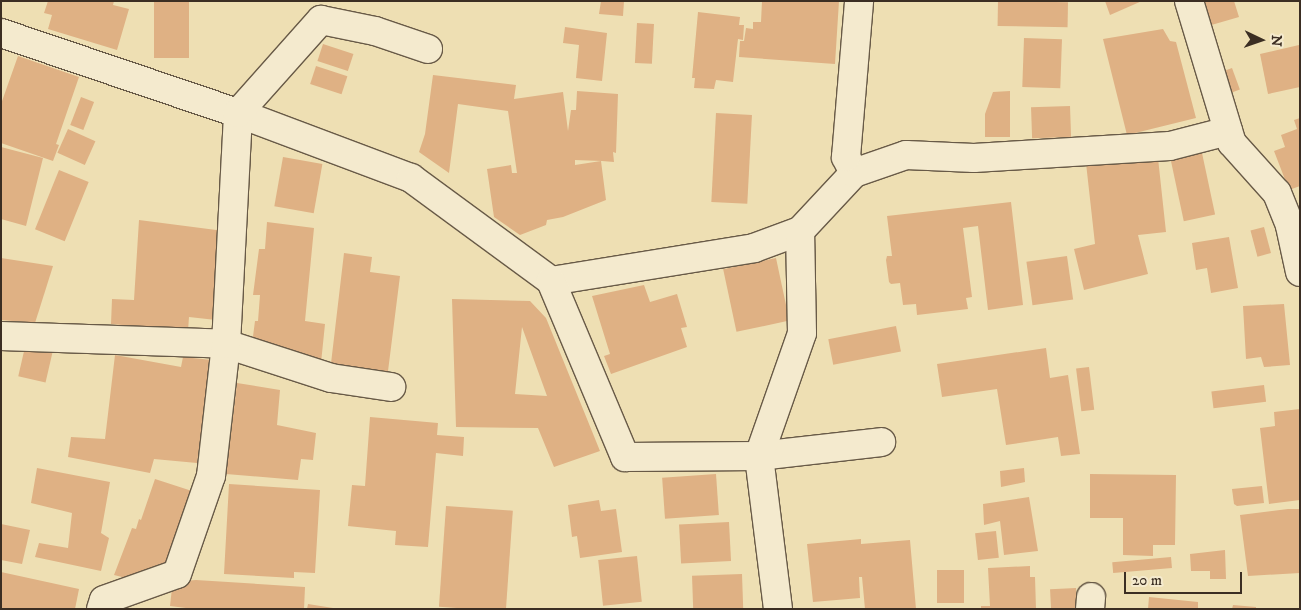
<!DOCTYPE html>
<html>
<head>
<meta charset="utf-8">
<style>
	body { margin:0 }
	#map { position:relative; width:1301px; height:610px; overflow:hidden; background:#eedfb3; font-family:"IM FELL DW Pica",serif }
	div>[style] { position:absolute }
	.building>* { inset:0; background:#dfb184; transform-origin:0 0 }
	.roads { filter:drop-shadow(1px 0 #685a47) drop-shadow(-1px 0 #685a47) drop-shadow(0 1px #685a47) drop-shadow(0 -1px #685a47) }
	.minor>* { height:28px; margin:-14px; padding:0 14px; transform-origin:14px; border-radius:14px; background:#f4eace }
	span { translate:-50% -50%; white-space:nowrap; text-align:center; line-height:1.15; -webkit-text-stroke:5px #f4eace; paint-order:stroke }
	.frame { position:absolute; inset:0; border:2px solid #3b2e23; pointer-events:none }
	.north { position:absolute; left:1236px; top:15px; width:50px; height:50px; -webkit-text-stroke:4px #f4eace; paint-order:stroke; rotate:93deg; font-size:14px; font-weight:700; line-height:20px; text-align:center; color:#3b2e23 }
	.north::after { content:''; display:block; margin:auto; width:18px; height:22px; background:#3b2e23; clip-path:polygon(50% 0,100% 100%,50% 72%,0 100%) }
	.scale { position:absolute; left:1124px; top:572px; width:118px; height:22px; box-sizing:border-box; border:2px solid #3b2e23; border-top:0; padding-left:6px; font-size:15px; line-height:18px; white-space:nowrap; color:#3b2e23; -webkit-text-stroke:4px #f4eace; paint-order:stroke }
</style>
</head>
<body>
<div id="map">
	<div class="building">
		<div style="clip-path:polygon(48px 1px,114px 1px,113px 5px,129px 9px,117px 50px,48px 29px,52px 15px,44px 13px)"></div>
		<div style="left:154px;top:1px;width:35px;height:57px"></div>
		<div style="clip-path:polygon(601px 1px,624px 1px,623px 16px,599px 14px)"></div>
		<div style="clip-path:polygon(762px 1px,839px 1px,835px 64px,739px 57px,740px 41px,744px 41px,746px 28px,753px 29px,753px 22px,761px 22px)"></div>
		<div style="left:998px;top:1px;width:70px;height:25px;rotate:1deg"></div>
		<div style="clip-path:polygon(1105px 1px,1142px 1px,1110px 15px)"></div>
		<div style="clip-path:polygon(1201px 1px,1234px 1px,1239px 17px,1208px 26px)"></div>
		<div style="clip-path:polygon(698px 12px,740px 17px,739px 25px,744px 25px,743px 40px,738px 39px,733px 82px,716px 80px,714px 89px,694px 88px,695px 78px,692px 78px)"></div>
		<div style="left:637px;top:23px;width:17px;height:40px;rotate:3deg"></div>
		<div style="clip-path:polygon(565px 27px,607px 33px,602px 81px,576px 78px,579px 45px,563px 43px)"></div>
		<div style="clip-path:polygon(1163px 29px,1170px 41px,1176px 42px,1196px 118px,1127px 135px,1103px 39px)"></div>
		<div style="left:1024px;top:38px;width:38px;height:49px;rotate:2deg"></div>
		<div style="left:323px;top:44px;width:32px;height:18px;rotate:18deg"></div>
		<div style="clip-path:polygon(1299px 45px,1300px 87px,1268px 94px,1260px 54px)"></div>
		<div style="clip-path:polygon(18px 56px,79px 77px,56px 144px,59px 145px,53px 161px,1px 143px,1px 104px)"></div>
		<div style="left:316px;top:66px;width:33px;height:19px;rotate:18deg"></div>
		<div style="left:1232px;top:68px;width:23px;height:10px;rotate:70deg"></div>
		<div style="clip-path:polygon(433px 75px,516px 85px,514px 99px,563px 92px,568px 131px,571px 110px,576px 110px,577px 91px,618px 94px,616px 153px,613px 152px,614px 162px,602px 161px,575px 160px,575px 165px,601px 161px,606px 200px,563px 217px,547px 220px,546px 225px,520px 235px,494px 217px,487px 169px,511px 165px,512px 173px,517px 173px,508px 111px,458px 104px,449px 173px,419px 152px,425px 134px)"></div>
		<div style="clip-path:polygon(1010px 91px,1010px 137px,985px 137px,985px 114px,993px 92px)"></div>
		<div style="left:81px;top:97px;width:14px;height:30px;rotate:21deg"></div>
		<div style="left:1070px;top:106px;width:31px;height:39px;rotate:88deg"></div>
		<div style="left:716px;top:113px;width:36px;height:89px;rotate:3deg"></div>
		<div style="clip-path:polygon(1300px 118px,1300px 186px,1289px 190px,1274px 151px,1285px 147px,1281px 135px,1297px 129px,1294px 120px)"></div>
		<div style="left:68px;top:129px;width:30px;height:26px;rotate:24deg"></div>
		<div style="clip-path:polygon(1px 147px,43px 158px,26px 226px,1px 219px)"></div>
		<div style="left:1202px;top:153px;width:63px;height:32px;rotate:78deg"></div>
		<div style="left:283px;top:157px;width:40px;height:50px;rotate:10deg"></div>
		<div style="clip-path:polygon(1158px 158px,1166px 232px,1138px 235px,1148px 274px,1084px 290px,1074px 249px,1095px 244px,1086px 163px)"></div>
		<div style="left:59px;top:170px;width:32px;height:64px;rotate:22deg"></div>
		<div style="clip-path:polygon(1011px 202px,1023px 305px,988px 310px,978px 226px,963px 228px,972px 297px,966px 298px,968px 309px,917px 315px,916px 304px,903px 305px,900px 283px,891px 284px,889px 282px,886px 260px,887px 256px,892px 256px,887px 216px)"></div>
		<div style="clip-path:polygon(139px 220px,224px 231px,216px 320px,189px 317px,188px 331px,111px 324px,112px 299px,134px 300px)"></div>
		<div style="clip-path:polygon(267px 222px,314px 228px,305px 321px,325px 324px,321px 363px,252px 344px,255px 321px,258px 321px,260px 295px,253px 295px,259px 249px,265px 249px)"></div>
		<div style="left:1264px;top:227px;width:27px;height:14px;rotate:75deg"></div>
		<div style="clip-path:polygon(1229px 237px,1238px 288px,1211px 293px,1207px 268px,1196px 270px,1192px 243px)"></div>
		<div style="clip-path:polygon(344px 253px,372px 257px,370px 272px,400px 276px,387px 379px,330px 372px)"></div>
		<div style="left:1067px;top:256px;width:44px;height:41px;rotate:82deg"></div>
		<div style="clip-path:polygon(1px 258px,53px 266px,35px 323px,1px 320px)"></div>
		<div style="left:776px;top:258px;width:64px;height:54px;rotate:78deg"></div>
		<div style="clip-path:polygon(644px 285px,650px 302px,677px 294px,687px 327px,681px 328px,687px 347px,611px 374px,604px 356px,610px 354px,592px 296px)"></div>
		<div style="clip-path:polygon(evenodd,452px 299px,530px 301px,546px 318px,600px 451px,554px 467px,538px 428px,456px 427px,452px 299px,522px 327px,547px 396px,515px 394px,522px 327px)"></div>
		<div style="clip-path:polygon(1284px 304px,1290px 365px,1264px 367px,1261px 357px,1246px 359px,1243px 306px)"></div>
		<div style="left:896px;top:326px;width:26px;height:69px;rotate:79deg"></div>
		<div style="left:25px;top:347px;width:28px;height:30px;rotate:13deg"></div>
		<div style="clip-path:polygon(1046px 348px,1050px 378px,1068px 375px,1080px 454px,1061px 456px,1058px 437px,1006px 445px,997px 389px,942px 397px,937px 364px)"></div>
		<div style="clip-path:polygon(115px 355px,181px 367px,183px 357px,212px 360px,197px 463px,154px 459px,150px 473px,68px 457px,71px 437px,105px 439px)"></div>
		<div style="left:1089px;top:367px;width:43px;height:13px;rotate:83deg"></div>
		<div style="clip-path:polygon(237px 383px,280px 390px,277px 425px,316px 433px,313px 460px,301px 459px,298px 480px,226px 474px)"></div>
		<div style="left:1264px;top:385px;width:17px;height:53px;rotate:83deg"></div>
		<div style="clip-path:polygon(1300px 409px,1300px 500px,1269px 504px,1260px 428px,1275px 426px,1274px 412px)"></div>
		<div style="clip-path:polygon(370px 417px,438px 423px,437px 435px,464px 437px,463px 456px,436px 453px,428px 547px,395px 545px,396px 531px,348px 526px,352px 485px,365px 486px)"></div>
		<div style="clip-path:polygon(37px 468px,110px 482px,101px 533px,109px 538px,101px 571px,35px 557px,39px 543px,68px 548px,72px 513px,31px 503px)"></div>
		<div style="clip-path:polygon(1024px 468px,1025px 482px,1001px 487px,1000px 471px)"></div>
		<div style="left:716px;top:474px;width:41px;height:54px;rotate:86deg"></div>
		<div style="clip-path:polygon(1090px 474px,1176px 475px,1175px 545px,1153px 545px,1153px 556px,1123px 555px,1123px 518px,1090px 518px)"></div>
		<div style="clip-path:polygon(155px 479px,192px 491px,167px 569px,157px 565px,153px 577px,134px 580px,114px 575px,132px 528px,136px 529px,139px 519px,141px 520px)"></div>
		<div style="clip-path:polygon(229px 484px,320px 490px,315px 573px,294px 572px,294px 578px,224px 574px)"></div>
		<div style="clip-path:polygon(1262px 486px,1264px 503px,1237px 506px,1234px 504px,1232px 489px)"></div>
		<div style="clip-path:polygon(1029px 497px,1038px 551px,1004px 555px,1000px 521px,984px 525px,983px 504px)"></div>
		<div style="clip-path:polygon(599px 500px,601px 511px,616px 509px,622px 552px,580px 558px,577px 536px,572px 537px,568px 505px)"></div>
		<div style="left:446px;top:506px;width:67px;height:101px;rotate:4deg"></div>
		<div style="clip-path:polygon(1288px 509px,1300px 509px,1300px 573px,1248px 576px,1240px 515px)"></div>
		<div style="left:729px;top:522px;width:39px;height:50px;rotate:87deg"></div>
		<div style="clip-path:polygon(1px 524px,30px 530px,22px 564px,1px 560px)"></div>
		<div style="left:996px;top:531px;width:27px;height:21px;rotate:84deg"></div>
		<div style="clip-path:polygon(861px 539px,861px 544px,910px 540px,916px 609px,865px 609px,862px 577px,859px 577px,860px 598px,813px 602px,807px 544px)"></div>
		<div style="clip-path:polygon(1225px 550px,1226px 579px,1210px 579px,1210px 571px,1191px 571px,1190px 554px)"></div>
		<div style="left:637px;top:556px;width:46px;height:39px;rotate:84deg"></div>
		<div style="left:1171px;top:557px;width:11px;height:59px;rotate:85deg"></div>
		<div style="clip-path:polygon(1030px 566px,1030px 577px,1035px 577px,1036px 609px,981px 609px,981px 606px,990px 606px,988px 568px)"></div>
		<div style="left:964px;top:570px;width:33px;height:27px;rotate:90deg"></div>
		<div style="clip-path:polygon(1px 572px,79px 589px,75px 609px,1px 609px)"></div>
		<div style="left:742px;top:574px;width:35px;height:50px;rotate:88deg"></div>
		<div style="clip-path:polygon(196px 580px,305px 587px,304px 609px,194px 609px,170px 606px,172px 588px,184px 581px)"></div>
		<div style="left:1076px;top:588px;width:21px;height:26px;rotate:87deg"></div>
		<div style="clip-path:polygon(1149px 597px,1198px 602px,1198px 609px,1148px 609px)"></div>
		<div style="clip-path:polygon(308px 604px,333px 608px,333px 609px,307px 609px)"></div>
		<div style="clip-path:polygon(1233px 605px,1256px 607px,1256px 609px,1232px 609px)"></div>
	</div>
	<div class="roads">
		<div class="minor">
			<div style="left:1189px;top:1px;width:148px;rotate:73.2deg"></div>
			<div style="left:1232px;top:143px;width:67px;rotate:48deg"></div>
			<div style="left:1277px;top:193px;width:35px;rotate:68deg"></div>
			<div style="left:1290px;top:226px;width:47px;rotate:77.7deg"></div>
			<div style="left:1px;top:33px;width:250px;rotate:18.7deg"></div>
			<div style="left:238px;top:113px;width:185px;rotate:20.6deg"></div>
			<div style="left:411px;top:178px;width:174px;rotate:36.3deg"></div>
			<div style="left:551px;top:281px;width:206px;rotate:-9.2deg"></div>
			<div style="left:754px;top:248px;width:49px;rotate:-20.3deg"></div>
			<div style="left:800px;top:231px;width:79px;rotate:-47deg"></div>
			<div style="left:854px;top:173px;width:55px;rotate:-19.1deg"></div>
			<div style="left:906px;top:155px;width:68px;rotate:2.5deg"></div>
			<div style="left:974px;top:158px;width:196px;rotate:-3.5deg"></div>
			<div style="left:1170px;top:146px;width:60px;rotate:-14.5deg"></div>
			<div style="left:854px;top:173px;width:18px;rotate:-117deg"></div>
			<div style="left:846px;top:157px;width:157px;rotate:-85.2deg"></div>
			<div style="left:551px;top:281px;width:191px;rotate:67.2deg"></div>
			<div style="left:625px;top:457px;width:134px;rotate:-0.4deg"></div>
			<div style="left:759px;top:456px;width:123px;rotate:-6.5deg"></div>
			<div style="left:1px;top:336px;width:225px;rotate:2deg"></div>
			<div style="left:226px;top:344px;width:110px;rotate:17.9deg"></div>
			<div style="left:331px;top:378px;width:61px;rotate:8.5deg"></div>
			<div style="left:101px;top:609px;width:9px;rotate:-72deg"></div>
			<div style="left:104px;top:600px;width:77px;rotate:-19.6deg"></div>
			<div style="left:177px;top:574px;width:104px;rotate:-70.9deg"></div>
			<div style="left:211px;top:476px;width:133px;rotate:-83.5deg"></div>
			<div style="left:226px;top:344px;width:231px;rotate:-87deg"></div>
			<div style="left:238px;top:113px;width:125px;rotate:-48.3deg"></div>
			<div style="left:321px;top:20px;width:55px;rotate:11.5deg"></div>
			<div style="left:375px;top:31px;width:56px;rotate:18.8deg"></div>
			<div style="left:778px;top:609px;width:154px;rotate:-97.1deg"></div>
			<div style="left:759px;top:456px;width:130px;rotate:-70.7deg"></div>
			<div style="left:802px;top:333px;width:102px;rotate:-91.1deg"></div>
			<div style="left:1090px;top:609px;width:12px;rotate:-85deg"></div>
		</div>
	</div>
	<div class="frame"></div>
	<div class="north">N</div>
	<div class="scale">20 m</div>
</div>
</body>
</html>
